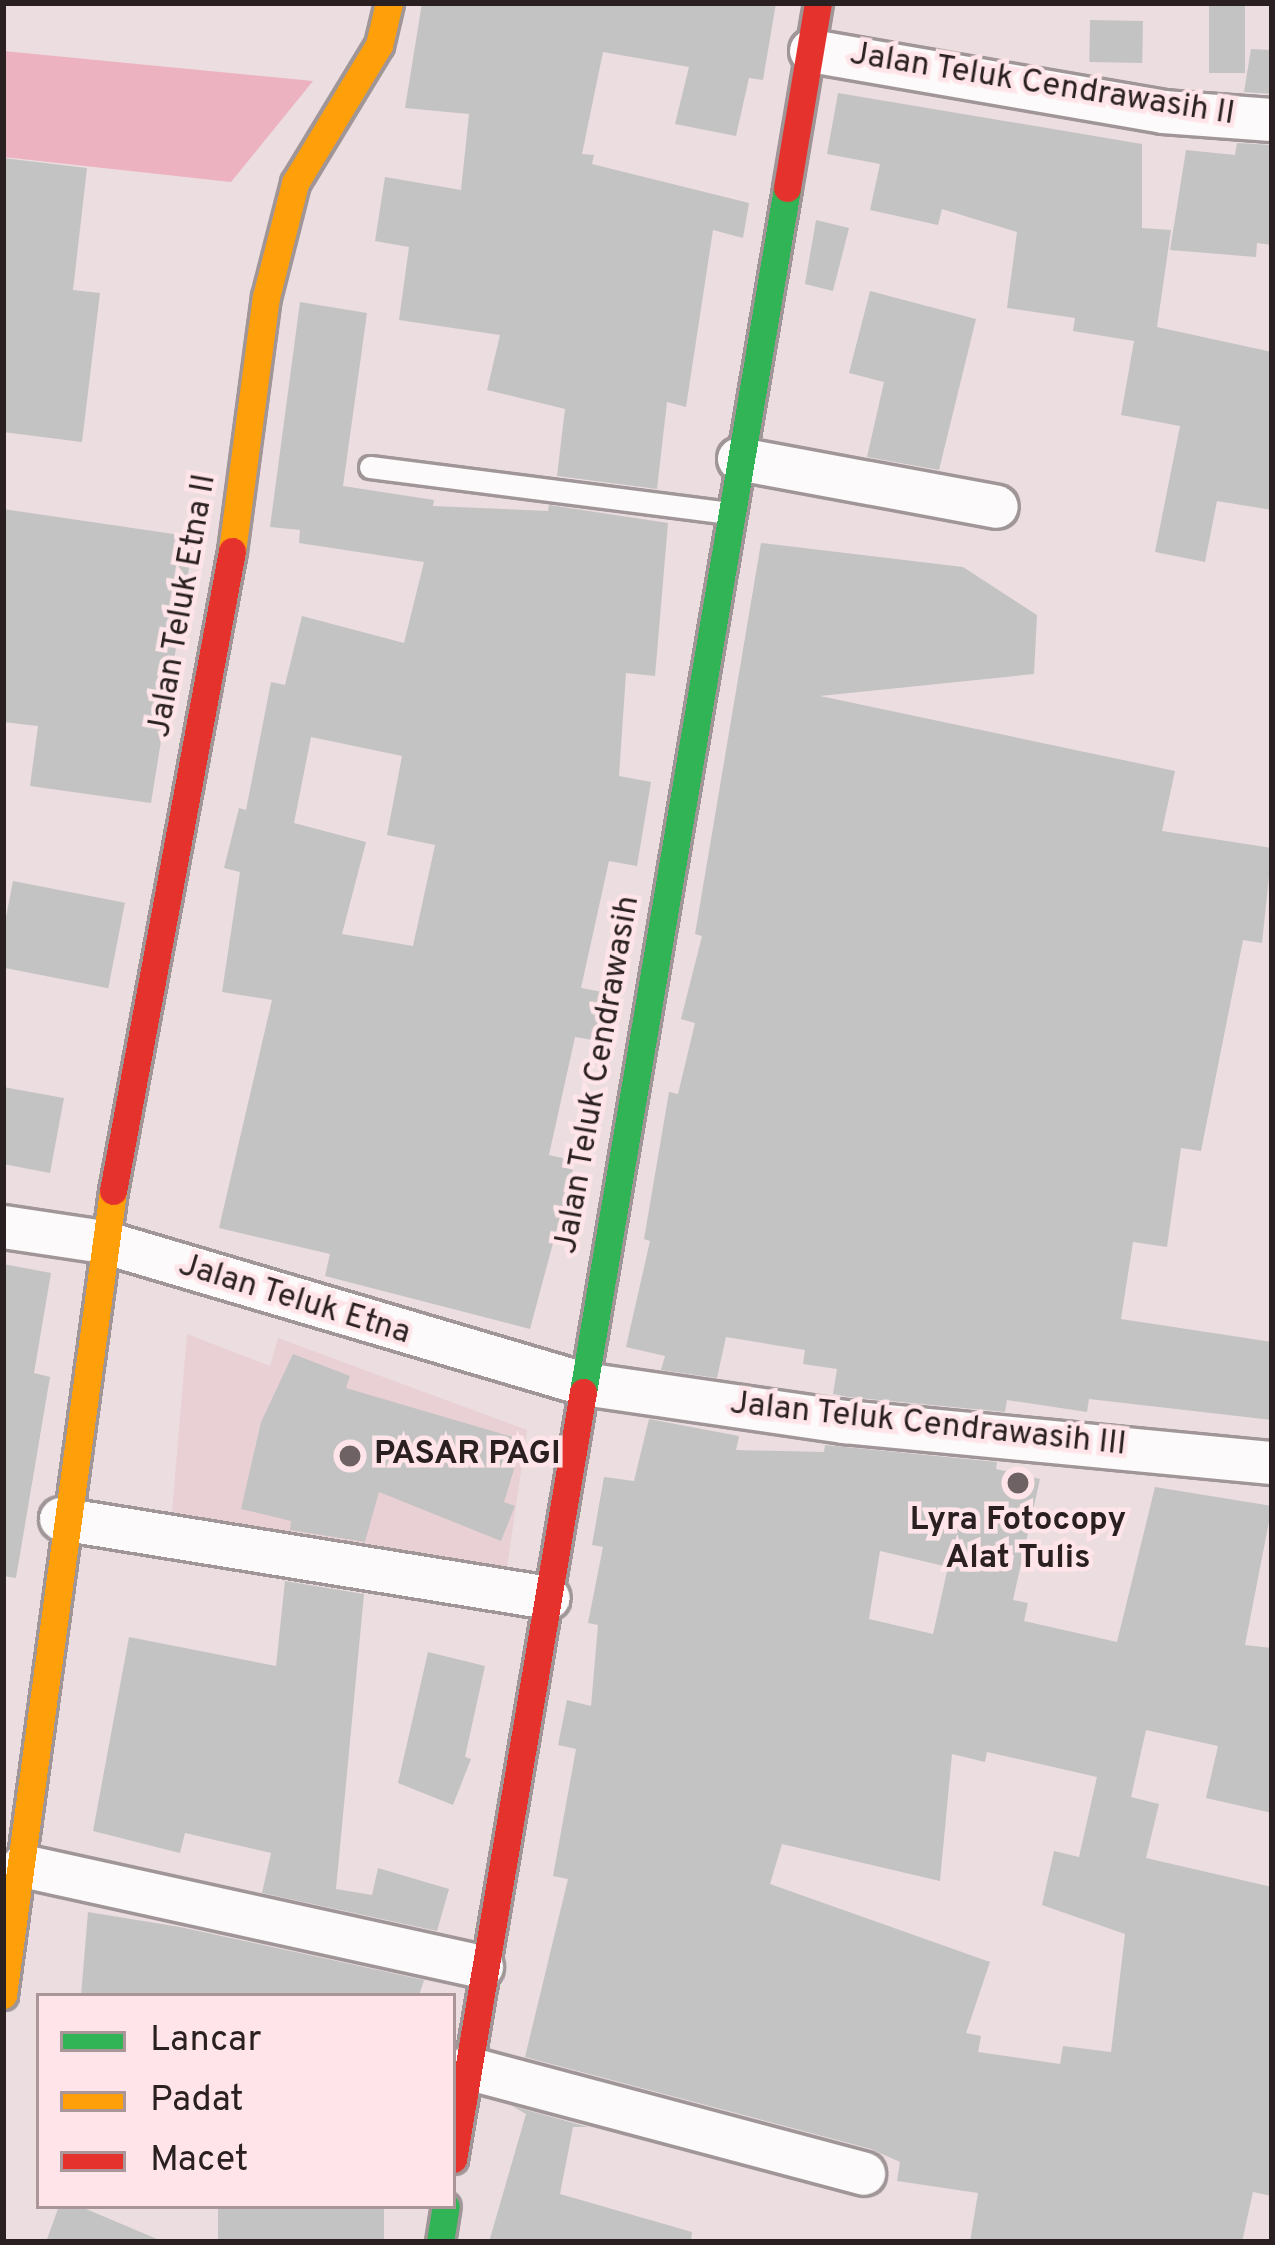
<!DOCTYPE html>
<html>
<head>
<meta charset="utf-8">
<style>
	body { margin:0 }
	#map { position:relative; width:1275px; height:2245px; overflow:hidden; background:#ebdde0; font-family:Overpass,sans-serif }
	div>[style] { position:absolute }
	.built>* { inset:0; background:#e9d0d5 }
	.forest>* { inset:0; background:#edb2c0 }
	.building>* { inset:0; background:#c4c3c3; transform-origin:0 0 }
	.roads { filter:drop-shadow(3px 0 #a09698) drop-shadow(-3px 0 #a09698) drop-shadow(0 3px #a09698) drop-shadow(0 -3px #a09698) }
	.lane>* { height:21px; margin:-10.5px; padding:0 10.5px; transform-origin:10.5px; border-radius:10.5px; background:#fcfafa }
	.street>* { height:42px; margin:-21px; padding:0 21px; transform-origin:21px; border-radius:21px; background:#fcfafa }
	.fast>* { height:27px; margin:-13.5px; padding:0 13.5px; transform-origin:13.5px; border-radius:13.5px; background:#30b455 }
	.slow>* { height:27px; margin:-13.5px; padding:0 13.5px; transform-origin:13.5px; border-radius:13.5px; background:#ff9f0a }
	.jam>* { height:27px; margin:-13.5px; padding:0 13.5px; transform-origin:13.5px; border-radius:13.5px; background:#e5322d }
	.dots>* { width:33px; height:33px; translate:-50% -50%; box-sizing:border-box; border:6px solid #ffe5e9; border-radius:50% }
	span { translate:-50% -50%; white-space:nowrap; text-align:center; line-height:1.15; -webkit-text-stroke:9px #ffe5e9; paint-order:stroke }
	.street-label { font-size:33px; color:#2a2022 }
	.poi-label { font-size:33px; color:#2a2022; font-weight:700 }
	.left { translate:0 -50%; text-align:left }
	.frame { position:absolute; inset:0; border:6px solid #2a2022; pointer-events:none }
	.legend { position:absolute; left:36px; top:1993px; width:420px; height:216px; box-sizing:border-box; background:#ffe5e9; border:3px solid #aa9699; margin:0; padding:15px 21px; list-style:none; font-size:36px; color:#2a2022 }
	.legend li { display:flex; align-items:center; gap:24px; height:60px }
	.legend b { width:60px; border:3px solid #aa9699 }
</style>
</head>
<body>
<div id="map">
	<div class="built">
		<div style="clip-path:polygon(187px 1334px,270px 1366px,278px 1338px,527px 1430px,506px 1574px,171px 1524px)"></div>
	</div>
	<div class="forest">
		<div style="clip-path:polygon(3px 51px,313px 81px,231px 182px,3px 157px)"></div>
	</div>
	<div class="building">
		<div style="clip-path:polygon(422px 3px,776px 3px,763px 80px,749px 78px,736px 136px,675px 124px,689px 67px,603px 52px,582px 154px,594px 155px,592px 164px,749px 203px,743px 238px,713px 230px,686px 407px,667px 402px,657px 489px,557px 476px,565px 409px,487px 390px,500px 335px,399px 320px,409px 247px,375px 241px,385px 177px,461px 190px,469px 114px,405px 108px)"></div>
		<div style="left:1209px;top:3px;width:36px;height:70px"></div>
		<div style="left:1090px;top:20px;width:53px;height:42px;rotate:1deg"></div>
		<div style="clip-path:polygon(1251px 49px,1272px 50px,1272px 94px,1244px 92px)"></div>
		<div style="clip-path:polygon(838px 93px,1142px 144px,1142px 228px,1171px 230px,1157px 327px,1272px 352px,1272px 510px,1217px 501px,1205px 562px,1155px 552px,1180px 426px,1121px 415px,1134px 341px,1073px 331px,1075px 318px,1007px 308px,1017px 232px,942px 209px,938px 225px,870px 210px,880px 164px,827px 154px)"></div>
		<div style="clip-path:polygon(1237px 143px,1272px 145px,1272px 245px,1257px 243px,1256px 257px,1170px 250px,1186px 150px,1235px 155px)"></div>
		<div style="clip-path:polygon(3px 158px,87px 168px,73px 290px,100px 293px,82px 442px,3px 432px)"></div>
		<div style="clip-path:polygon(816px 220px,849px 228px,833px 291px,805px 284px)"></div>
		<div style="clip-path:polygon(870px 291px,976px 319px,939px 470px,867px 457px,884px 382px,849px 373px)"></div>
		<div style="clip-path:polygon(evenodd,300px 302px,367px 313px,343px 486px,434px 500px,433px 506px,548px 511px,549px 505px,668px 523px,655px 676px,626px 673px,619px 776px,651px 782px,637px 866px,609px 861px,581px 988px,613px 994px,605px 1042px,575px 1037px,549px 1155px,575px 1161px,530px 1329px,325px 1276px,330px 1254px,219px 1228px,272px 1000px,222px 992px,240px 872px,224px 868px,239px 808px,246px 810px,271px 682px,285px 685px,302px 616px,404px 643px,424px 562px,299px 543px,300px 530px,270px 527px,300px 302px,311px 737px,402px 756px,387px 835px,435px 845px,413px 946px,342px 934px,366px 842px,294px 823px,311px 737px)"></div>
		<div style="clip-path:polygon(3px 509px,194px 537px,151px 803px,30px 786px,38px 726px,3px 722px)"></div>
		<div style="clip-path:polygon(761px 543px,963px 567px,1037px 615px,1034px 674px,820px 696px,1175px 771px,1162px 831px,1272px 848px,1262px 943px,1243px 940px,1201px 1151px,1181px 1148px,1167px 1247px,1133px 1242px,1121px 1319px,1272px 1342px,1272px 1420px,1089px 1399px,1087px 1412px,1007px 1400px,1005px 1412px,848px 1397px,833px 1394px,837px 1369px,803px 1364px,805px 1350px,726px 1337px,717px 1378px,661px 1370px,665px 1356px,626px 1347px,650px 1241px,644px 1239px,669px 1092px,678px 1094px,695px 1023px,681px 1019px,702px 936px,695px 934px)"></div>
		<div style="left:13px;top:881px;width:114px;height:87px;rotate:11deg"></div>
		<div style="clip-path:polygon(3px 1087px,64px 1098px,50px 1173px,3px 1164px)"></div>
		<div style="clip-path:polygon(3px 1264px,51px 1273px,34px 1373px,50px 1377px,16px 1578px,3px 1576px)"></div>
		<div style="clip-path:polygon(293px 1354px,350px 1376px,346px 1388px,523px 1440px,504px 1502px,515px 1506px,501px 1541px,379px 1492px,365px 1542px,290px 1530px,291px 1521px,241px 1509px,261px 1422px)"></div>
		<div style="clip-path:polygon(evenodd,649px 1419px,739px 1436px,736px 1450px,824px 1452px,825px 1445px,997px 1462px,996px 1469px,1040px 1479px,1013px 1600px,1028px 1603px,1024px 1621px,1117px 1642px,1155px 1487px,1272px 1506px,1245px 1645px,1272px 1648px,1272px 1813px,1206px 1798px,1218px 1746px,1146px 1730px,1131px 1797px,1159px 1804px,1146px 1858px,1272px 1887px,1272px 2196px,1253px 2192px,1242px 2242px,970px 2242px,978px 2193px,897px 2181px,900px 2162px,871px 2149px,525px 2057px,568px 1879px,553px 1876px,576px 1749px,558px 1745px,567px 1700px,591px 1706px,598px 1625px,588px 1623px,603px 1547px,592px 1545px,604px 1477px,634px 1481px,649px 1419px,880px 1551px,948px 1567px,933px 1634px,869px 1619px,880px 1551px,649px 1419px,987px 1752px,1097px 1777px,1079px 1857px,1054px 1851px,1042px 1905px,1125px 1934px,1111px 2052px,1063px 2046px,1060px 2064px,978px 2052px,981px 2036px,966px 2033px,990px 1962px,770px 1884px,782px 1844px,940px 1881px,952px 1754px,985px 1762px,987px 1752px)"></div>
		<div style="clip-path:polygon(285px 1581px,364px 1594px,336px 1889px,372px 1895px,378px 1868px,449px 1889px,437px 1931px,262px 1893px,271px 1853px,185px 1833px,180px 1853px,93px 1831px,129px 1637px,276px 1666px)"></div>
		<div style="clip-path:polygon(428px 1652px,485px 1666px,465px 1757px,471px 1759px,453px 1805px,398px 1783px)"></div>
		<div style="clip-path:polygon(88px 1912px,180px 1927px,424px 1980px,419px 1996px,81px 1996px)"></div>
		<div style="clip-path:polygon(512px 2106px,588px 2127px,573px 2127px,560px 2194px,692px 2232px,691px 2242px,489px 2242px,526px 2114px)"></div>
		<div style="clip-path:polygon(59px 2206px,79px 2206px,164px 2242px,46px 2242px)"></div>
		<div style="left:218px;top:2206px;width:166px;height:36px"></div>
	</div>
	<div class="roads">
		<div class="lane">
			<div style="left:370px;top:467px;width:362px;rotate:7.3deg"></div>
		</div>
		<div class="street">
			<div style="left:811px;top:51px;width:357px;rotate:9.8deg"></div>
			<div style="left:1163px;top:112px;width:109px;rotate:4.2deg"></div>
			<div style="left:739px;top:459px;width:262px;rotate:10.5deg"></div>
			<div style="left:3px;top:1227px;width:101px;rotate:8.5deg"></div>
			<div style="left:103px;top:1242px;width:502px;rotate:16.45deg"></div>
			<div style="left:584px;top:1384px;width:264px;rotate:8.3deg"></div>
			<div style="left:845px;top:1422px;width:429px;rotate:5.5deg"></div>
			<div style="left:61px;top:1519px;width:494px;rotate:9.2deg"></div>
			<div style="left:23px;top:1866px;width:470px;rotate:12.4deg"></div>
			<div style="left:467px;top:2068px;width:411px;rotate:14.9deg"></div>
		</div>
		<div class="fast">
			<div style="left:583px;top:1392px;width:1221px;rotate:-80.38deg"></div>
			<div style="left:440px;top:2242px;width:36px;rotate:-81deg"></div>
		</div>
		<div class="slow">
			<div style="left:232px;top:551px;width:256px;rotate:-82.4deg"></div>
			<div style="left:266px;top:297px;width:118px;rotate:-75.7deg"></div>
			<div style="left:295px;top:183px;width:162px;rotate:-58.7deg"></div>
			<div style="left:379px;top:45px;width:43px;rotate:-76.6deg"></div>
			<div style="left:3px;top:1995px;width:811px;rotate:-82.21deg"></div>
		</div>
		<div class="jam">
			<div style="left:787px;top:188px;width:188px;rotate:-80.5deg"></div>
			<div style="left:113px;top:1191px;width:651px;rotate:-79.47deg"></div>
			<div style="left:453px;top:2159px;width:778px;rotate:-80.38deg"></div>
		</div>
	</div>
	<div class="dots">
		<div style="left:350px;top:1456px;background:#6e6264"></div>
		<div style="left:1018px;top:1483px;background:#6e6264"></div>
	</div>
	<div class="street-label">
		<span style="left:1042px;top:86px;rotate:9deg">Jalan Teluk Cendrawasih II</span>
		<span style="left:184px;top:606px;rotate:-80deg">Jalan Teluk Etna II</span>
		<span style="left:599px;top:1075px;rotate:-80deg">Jalan Teluk Cendrawasih</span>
		<span style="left:294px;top:1301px;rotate:17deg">Jalan Teluk Etna</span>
		<span style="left:928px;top:1426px;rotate:6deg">Jalan Teluk Cendrawasih III</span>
	</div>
	<div class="poi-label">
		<span class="left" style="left:374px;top:1456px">PASAR PAGI</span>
		<span style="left:1018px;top:1541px">Lyra Fotocopy<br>Alat Tulis</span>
	</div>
	<div class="frame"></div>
	<ul class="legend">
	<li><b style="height:15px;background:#30b455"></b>Lancar</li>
	<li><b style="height:15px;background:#ff9f0a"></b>Padat</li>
	<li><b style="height:15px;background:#e5322d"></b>Macet</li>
	</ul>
</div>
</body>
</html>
